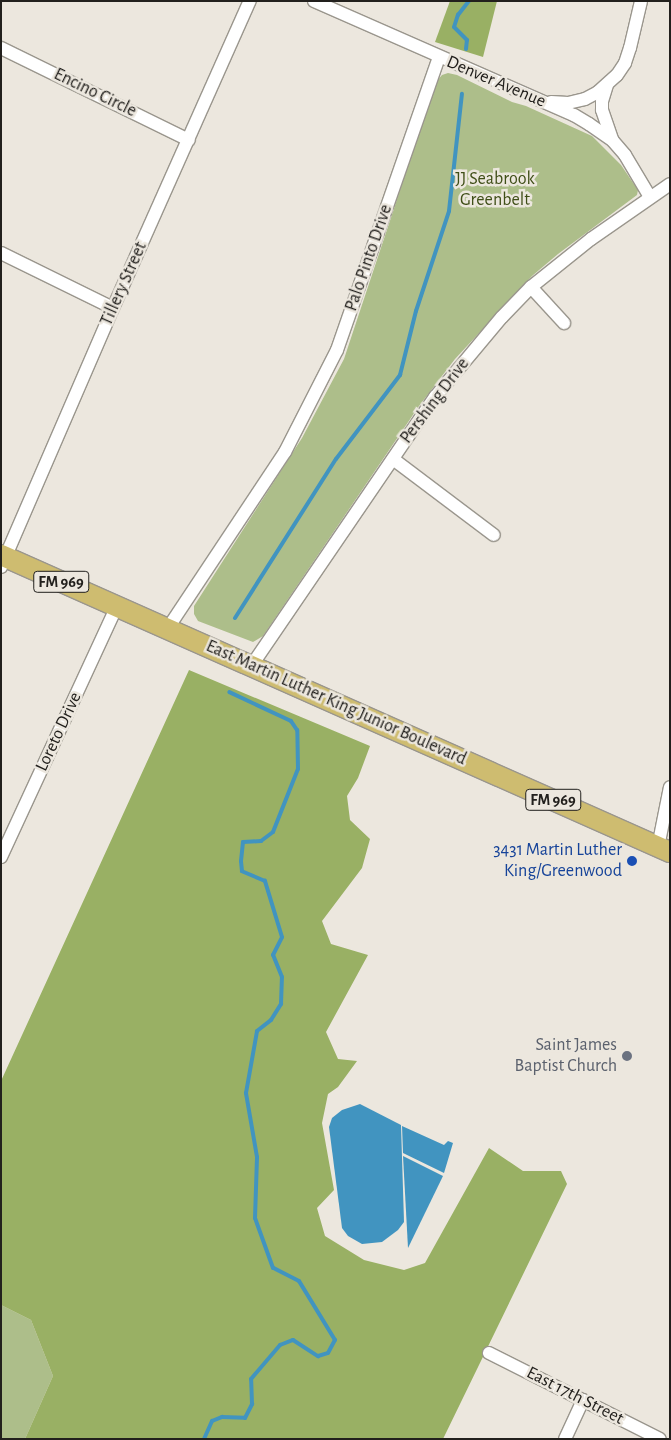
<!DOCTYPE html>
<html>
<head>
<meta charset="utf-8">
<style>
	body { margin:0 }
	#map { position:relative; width:671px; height:1440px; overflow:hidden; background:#ece7de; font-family:"Alegreya Sans",sans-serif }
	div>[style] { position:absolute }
	.green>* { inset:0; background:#adbe8a }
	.forest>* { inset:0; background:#99b064 }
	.water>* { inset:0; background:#4194c0 }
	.stream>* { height:4px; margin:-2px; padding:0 2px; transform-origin:2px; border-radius:2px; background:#4194c0 }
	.roads { filter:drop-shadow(1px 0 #9a968d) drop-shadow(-1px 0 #9a968d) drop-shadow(0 1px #9a968d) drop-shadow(0 -1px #9a968d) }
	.street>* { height:12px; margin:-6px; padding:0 6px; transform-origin:6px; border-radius:6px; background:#fff }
	.primary>* { height:20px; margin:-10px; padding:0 10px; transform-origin:10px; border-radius:10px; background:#cebc70 }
	.dots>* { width:14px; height:14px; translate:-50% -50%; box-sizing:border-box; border:2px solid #ece7de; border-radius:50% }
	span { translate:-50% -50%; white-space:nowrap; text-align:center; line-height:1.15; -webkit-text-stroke:5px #ece7de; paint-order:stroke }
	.shield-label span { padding:1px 4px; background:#ece7de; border:1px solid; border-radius:4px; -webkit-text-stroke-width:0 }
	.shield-label { font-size:16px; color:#22201d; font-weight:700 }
	.street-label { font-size:18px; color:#22201d }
	.park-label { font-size:18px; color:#3f4e17 }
	.transit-label { font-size:18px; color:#164399 }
	.right { translate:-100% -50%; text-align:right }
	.worship-label { font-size:18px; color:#5b616d }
	.frame { position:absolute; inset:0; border:2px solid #22201d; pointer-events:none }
</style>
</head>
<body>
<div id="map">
	<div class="green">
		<div style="clip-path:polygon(448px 73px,457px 75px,512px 102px,526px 106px,592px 136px,621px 165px,638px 190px,637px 195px,558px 254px,532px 276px,455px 359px,419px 406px,263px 636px,253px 642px,198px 621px,194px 614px,194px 606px,302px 438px,344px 359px,436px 82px,442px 75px)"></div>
		<div style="clip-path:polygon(1px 1305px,31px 1320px,53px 1376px,25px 1439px,1px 1439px)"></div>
	</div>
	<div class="forest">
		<div style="clip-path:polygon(450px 1px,497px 1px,483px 57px,435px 42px)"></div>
		<div style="clip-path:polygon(189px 670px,370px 746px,358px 778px,347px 796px,350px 820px,370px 839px,362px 868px,322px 921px,331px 944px,368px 955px,326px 1032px,338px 1059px,357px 1061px,338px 1087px,328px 1094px,322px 1123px,334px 1190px,317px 1208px,325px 1236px,364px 1260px,404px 1270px,425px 1263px,489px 1148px,523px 1171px,561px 1171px,567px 1184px,443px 1439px,25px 1439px,53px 1376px,31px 1320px,1px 1305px,1px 1081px)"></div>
	</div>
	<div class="water">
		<div style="clip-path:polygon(360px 1104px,401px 1125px,404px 1222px,398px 1230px,382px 1242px,362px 1244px,348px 1236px,342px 1228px,329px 1127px,332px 1118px,342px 1110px)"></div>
		<div style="clip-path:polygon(402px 1126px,444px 1145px,448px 1141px,453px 1143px,444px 1173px,403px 1153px)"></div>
		<div style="clip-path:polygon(403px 1156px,443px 1176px,408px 1248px)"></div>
	</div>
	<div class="stream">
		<div style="left:466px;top:49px;width:9px;rotate:-84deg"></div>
		<div style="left:467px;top:40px;width:18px;rotate:-135deg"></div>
		<div style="left:454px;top:27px;width:13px;rotate:-72deg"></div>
		<div style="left:458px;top:15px;width:18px;rotate:-52deg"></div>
		<div style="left:235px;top:618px;width:188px;rotate:-57.6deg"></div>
		<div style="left:336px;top:459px;width:106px;rotate:-52.7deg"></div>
		<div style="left:400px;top:375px;width:66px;rotate:-76deg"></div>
		<div style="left:416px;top:311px;width:105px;rotate:-71.7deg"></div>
		<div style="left:449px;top:211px;width:118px;rotate:-83.7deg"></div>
		<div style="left:204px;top:1439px;width:20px;rotate:-66deg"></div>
		<div style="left:212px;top:1421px;width:11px;rotate:-22deg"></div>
		<div style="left:222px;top:1417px;width:23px;rotate:2deg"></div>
		<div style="left:245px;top:1418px;width:16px;rotate:-63deg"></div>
		<div style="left:252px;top:1404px;width:25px;rotate:-92deg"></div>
		<div style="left:251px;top:1379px;width:45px;rotate:-49.5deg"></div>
		<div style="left:280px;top:1345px;width:14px;rotate:-21deg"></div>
		<div style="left:293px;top:1340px;width:30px;rotate:33deg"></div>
		<div style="left:318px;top:1356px;width:10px;rotate:-17deg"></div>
		<div style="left:328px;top:1353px;width:15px;rotate:-62deg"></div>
		<div style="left:335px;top:1340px;width:69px;rotate:-121.4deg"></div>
		<div style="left:299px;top:1281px;width:29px;rotate:-153deg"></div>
		<div style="left:273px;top:1268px;width:53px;rotate:-109.8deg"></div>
		<div style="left:255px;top:1218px;width:61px;rotate:-88.1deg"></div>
		<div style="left:257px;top:1157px;width:65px;rotate:-99.8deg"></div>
		<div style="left:246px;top:1093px;width:63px;rotate:-79.9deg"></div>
		<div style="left:257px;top:1031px;width:18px;rotate:-38deg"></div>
		<div style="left:271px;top:1020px;width:19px;rotate:-58deg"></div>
		<div style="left:281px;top:1004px;width:27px;rotate:-88deg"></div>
		<div style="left:282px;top:977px;width:24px;rotate:-112deg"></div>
		<div style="left:273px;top:955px;width:20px;rotate:-63deg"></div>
		<div style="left:282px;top:937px;width:59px;rotate:-106.9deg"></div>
		<div style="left:265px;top:881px;width:25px;rotate:-157deg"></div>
		<div style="left:242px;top:871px;width:10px;rotate:-96deg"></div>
		<div style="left:241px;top:861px;width:19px;rotate:-84deg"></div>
		<div style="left:243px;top:842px;width:18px;rotate:-3deg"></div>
		<div style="left:261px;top:841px;width:15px;rotate:-37deg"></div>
		<div style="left:273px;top:832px;width:68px;rotate:-68.4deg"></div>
		<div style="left:298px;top:769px;width:39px;rotate:-91deg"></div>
		<div style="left:297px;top:730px;width:11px;rotate:-124deg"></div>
		<div style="left:291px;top:721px;width:68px;rotate:-154.9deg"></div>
	</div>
	<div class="roads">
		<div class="street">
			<div style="left:314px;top:1px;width:284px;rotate:23.7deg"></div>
			<div style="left:574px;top:115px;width:17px;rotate:31deg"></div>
			<div style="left:589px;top:124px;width:29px;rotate:35deg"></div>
			<div style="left:613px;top:141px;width:18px;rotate:49deg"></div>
			<div style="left:625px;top:155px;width:49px;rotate:59.2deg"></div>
			<div style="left:1px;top:48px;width:209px;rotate:26.1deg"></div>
			<div style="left:607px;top:85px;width:17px;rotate:107deg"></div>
			<div style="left:602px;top:101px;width:9px;rotate:90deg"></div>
			<div style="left:602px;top:110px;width:31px;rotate:71deg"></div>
			<div style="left:551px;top:102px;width:17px;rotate:3deg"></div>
			<div style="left:568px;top:103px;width:17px;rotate:-13deg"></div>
			<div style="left:585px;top:99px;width:15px;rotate:-28deg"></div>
			<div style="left:598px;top:92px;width:25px;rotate:-42deg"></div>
			<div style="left:617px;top:75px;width:14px;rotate:-56deg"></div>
			<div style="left:625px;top:63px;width:16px;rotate:-72deg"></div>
			<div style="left:630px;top:48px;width:48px;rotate:-76.8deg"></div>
			<div style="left:1px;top:253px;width:125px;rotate:26.2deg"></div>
			<div style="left:531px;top:287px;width:49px;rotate:47.5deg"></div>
			<div style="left:393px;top:459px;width:126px;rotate:37deg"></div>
			<div style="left:1px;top:567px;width:282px;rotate:-66.6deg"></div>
			<div style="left:113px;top:308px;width:336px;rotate:-66deg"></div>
			<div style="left:168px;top:628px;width:211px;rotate:-56.4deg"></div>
			<div style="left:285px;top:452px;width:114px;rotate:-63deg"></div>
			<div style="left:337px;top:350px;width:310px;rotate:-70.8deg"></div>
			<div style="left:252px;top:665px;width:325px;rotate:-55.7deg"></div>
			<div style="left:435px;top:397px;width:104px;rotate:-50.1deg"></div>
			<div style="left:502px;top:317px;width:42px;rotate:-46deg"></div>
			<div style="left:531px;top:287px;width:77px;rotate:-38.7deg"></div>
			<div style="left:591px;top:239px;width:96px;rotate:-34.8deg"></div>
			<div style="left:658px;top:847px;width:61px;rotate:-78.7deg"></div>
			<div style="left:1px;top:857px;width:277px;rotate:-65.2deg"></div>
			<div style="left:489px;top:1353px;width:191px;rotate:26.7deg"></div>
			<div style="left:565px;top:1439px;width:43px;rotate:-65.2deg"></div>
		</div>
		<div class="primary">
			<div style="left:1px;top:555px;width:732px;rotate:23.94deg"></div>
		</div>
	</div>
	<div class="dots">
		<div style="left:632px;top:861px;background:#1a4fb4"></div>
		<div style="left:627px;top:1056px;background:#6b7280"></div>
	</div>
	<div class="shield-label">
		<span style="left:61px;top:582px">FM 969</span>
		<span style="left:553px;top:800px">FM 969</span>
	</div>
	<div class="street-label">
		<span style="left:496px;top:82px;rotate:23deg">Denver Avenue</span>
		<span style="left:95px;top:93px;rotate:26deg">Encino Circle</span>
		<span style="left:369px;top:258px;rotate:-71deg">Palo Pinto Drive</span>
		<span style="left:124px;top:284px;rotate:-66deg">Tillery Street</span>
		<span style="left:435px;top:401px;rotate:-53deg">Pershing Drive</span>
		<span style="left:336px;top:703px;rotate:24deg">East Martin Luther King Junior Boulevard</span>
		<span style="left:59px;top:732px;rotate:-65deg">Loreto Drive</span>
		<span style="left:575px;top:1396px;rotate:27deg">East 17th Street</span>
	</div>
	<div class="park-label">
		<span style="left:495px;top:190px">JJ Seabrook<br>Greenbelt</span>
	</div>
	<div class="transit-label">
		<span class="right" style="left:622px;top:861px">3431 Martin Luther<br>King/Greenwood</span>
	</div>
	<div class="worship-label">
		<span class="right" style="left:617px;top:1056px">Saint James<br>Baptist Church</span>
	</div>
	<div class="frame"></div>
</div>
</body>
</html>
